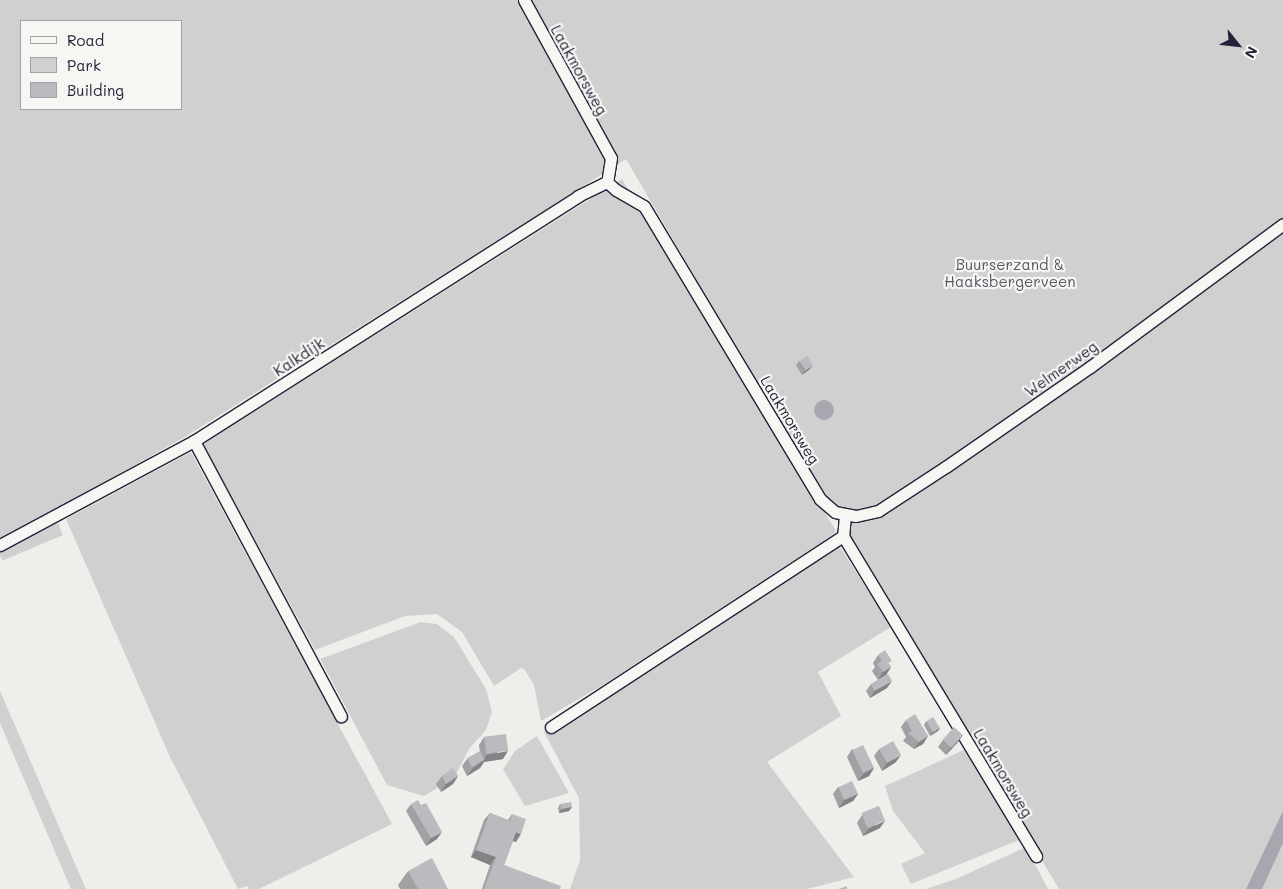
<!DOCTYPE html>
<html>
<head>
<meta charset="utf-8">
<style>
	body { margin:0 }
	#map { position:relative; width:1283px; height:889px; overflow:hidden; background:#eeeeeb; font-family:Mali,sans-serif }
	div>[style] { position:absolute }
	.green>* { inset:0; background:#d0d0d1; transform-origin:0 0 }
	.water>* { inset:0; background:#a7a7af }
	.round { border-radius:50% }
	.roads { filter:drop-shadow(1px 0 #22223b) drop-shadow(-1px 0 #22223b) drop-shadow(0 1px #22223b) drop-shadow(0 -1px #22223b) }
	.minor>* { height:11px; margin:-5.5px; padding:0 5.5px; transform-origin:5.5px; border-radius:5.5px; background:#f6f6f2 }
	.wall>* { inset:0; background:#a1a1a4 }
	.shaded-wall>* { inset:0; background:#838386 }
	.building>* { inset:0; background:#bbbbbf; transform-origin:0 0 }
	span { translate:-50% -50%; white-space:nowrap; text-align:center; line-height:1.15; -webkit-text-stroke:4.5px #f6f6f2; paint-order:stroke }
	.street-label { font-size:15px; color:#22223b }
	.park-label { font-size:15px; color:#565668 }
	.legend { position:absolute; left:20px; top:20px; width:162px; height:90px; box-sizing:border-box; background:#f6f6f2; border:1px solid #a1a1a9; margin:0; padding:6px 9px; list-style:none; font-size:15px; color:#22223b }
	.legend li { display:flex; align-items:center; gap:10px; height:25px }
	.legend b { width:25px; border:1px solid #a1a1a9 }
	.north { position:absolute; left:1213px; top:20px; width:50px; height:50px; -webkit-text-stroke:4px #f6f6f2; paint-order:stroke; rotate:119deg; font-size:14px; font-weight:700; line-height:20px; text-align:center; color:#22223b }
	.north::after { content:''; display:block; margin:auto; width:18px; height:22px; background:#22223b; clip-path:polygon(50% 0,100% 100%,50% 72%,0 100%) }
</style>
</head>
<body>
<div id="map">
	<div class="green">
		<div style="clip-path:polygon(evenodd,0 0,1283px 0,1283px 889px,1059px 889px,848px 536px,848px 527px,833px 502px,828px 498px,777px 417px,626px 159px,185px 437px,0 540px,0 0,21px 21px,181px 21px,181px 109px,21px 109px,21px 21px)"></div>
		<div style="clip-path:polygon(622px 179px,836px 531px,834px 534px,606px 683px,541px 721px,534px 685px,525px 670px,521px 668px,494px 686px,462px 632px,437px 614px,405px 616px,315px 650px,203px 444px)"></div>
		<div style="clip-path:polygon(191px 452px,392px 824px,259px 889px,249px 889px,247px 886px,238px 889px,170px 757px,66px 519px)"></div>
		<div style="left:58px;top:523px;width:13px;height:66px;rotate:67deg"></div>
		<div style="clip-path:polygon(839px 545px,891px 627px,818px 672px,841px 716px,767px 762px,854px 877px,807px 889px,570px 889px,580px 860px,579px 798px,544px 732px,656px 665px)"></div>
		<div style="clip-path:polygon(421px 622px,437px 624px,454px 637px,486px 689px,492px 712px,486px 730px,469px 749px,454px 778px,424px 796px,387px 785px,320px 659px)"></div>
		<div style="clip-path:polygon(0 691px,86px 889px,71px 889px,0 723px)"></div>
		<div style="clip-path:polygon(537px 736px,569px 793px,525px 806px,503px 769px,515px 751px)"></div>
		<div style="clip-path:polygon(966px 749px,1022px 839px,911px 884px,901px 864px,925px 853px,893px 811px,885px 786px)"></div>
		<div style="clip-path:polygon(1026px 847px,1048px 889px,926px 889px,956px 879px)"></div>
	</div>
	<div class="water">
		<div class="round" style="left:814px;top:400px;width:20px;height:20px"></div>
		<div style="clip-path:polygon(1283px 811px,1283px 843px,1262px 889px,1246px 889px)"></div>
	</div>
	<div class="roads">
		<div class="minor">
			<div style="left:524px;top:0;width:180px;rotate:61.2deg"></div>
			<div style="left:611px;top:158px;width:24px;rotate:99deg"></div>
			<div style="left:607px;top:182px;width:12px;rotate:42deg"></div>
			<div style="left:616px;top:190px;width:32px;rotate:30deg"></div>
			<div style="left:644px;top:206px;width:342px;rotate:59deg"></div>
			<div style="left:820px;top:499px;width:20px;rotate:41deg"></div>
			<div style="left:835px;top:512px;width:21px;rotate:11deg"></div>
			<div style="left:856px;top:516px;width:23px;rotate:-13deg"></div>
			<div style="left:878px;top:511px;width:82px;rotate:-33.1deg"></div>
			<div style="left:947px;top:466px;width:174px;rotate:-34.7deg"></div>
			<div style="left:1090px;top:367px;width:240px;rotate:-36.5deg"></div>
			<div style="left:194px;top:441px;width:312px;rotate:61.9deg"></div>
			<div style="left:845px;top:515px;width:21px;rotate:95deg"></div>
			<div style="left:843px;top:536px;width:374px;rotate:58.9deg"></div>
			<div style="left:0;top:545px;width:220px;rotate:-28.2deg"></div>
			<div style="left:194px;top:441px;width:456px;rotate:-32.5deg"></div>
			<div style="left:578px;top:196px;width:32px;rotate:-26deg"></div>
			<div style="left:551px;top:727px;width:349px;rotate:-33.2deg"></div>
		</div>
	</div>
	<div class="wall">
		<div style="clip-path:polygon(799px 361px,810px 369px,802px 375px,796px 365px)"></div>
		<div style="clip-path:polygon(878px 655px,889px 664px,891px 667px,886px 675px,878px 680px,872px 671px,875px 667px,873px 663px)"></div>
		<div style="clip-path:polygon(871px 684px,887px 688px,870px 698px,866px 691px)"></div>
		<div style="clip-path:polygon(906px 720px,928px 736px,923px 744px,914px 749px,903px 741px,906px 737px,901px 727px)"></div>
		<div style="clip-path:polygon(926px 721px,940px 728px,938px 731px,930px 736px,924px 725px)"></div>
		<div style="clip-path:polygon(963px 735px,958px 742px,946px 755px,938px 747px,943px 740px)"></div>
		<div style="clip-path:polygon(484px 737px,503px 759px,484px 762px,480px 768px,467px 776px,462px 766px,467px 759px,480px 752px,479px 745px)"></div>
		<div style="clip-path:polygon(852px 749px,874px 768px,869px 776px,858px 781px,847px 757px)"></div>
		<div style="clip-path:polygon(879px 749px,896px 762px,882px 771px,874px 756px)"></div>
		<div style="clip-path:polygon(442px 776px,458px 776px,453px 784px,441px 792px,436px 784px)"></div>
		<div style="clip-path:polygon(838px 787px,858px 794px,853px 801px,839px 808px,833px 794px)"></div>
		<div style="clip-path:polygon(411px 804px,437px 839px,426px 846px,406px 811px)"></div>
		<div style="clip-path:polygon(560px 804px,572px 807px,569px 811px,559px 813px,558px 808px)"></div>
		<div style="clip-path:polygon(490px 813px,508px 820px,512px 814px,516px 842px,513px 841px,504px 865px,560px 889px,482px 889px,490px 865px,471px 857px,484px 820px)"></div>
		<div style="clip-path:polygon(862px 815px,880px 828px,863px 836px,857px 823px)"></div>
		<div style="clip-path:polygon(408px 871px,448px 889px,400px 889px,398px 885px)"></div>
	</div>
	<div class="shaded-wall">
		<div style="clip-path:polygon(813px 365px,810px 369px,802px 375px,805px 371px)"></div>
		<div style="clip-path:polygon(891px 667px,886px 675px,878px 680px,883px 672px)"></div>
		<div style="clip-path:polygon(892px 681px,887px 688px,870px 698px,875px 690px)"></div>
		<div style="clip-path:polygon(940px 728px,938px 731px,930px 736px,933px 732px)"></div>
		<div style="clip-path:polygon(963px 735px,958px 742px,946px 755px,951px 747px)"></div>
		<div style="clip-path:polygon(928px 736px,923px 744px,914px 749px,919px 742px)"></div>
		<div style="clip-path:polygon(508px 751px,503px 759px,484px 762px,480px 768px,467px 776px,473px 768px,481px 762px,487px 755px)"></div>
		<div style="clip-path:polygon(901px 755px,896px 762px,882px 771px,887px 763px)"></div>
		<div style="clip-path:polygon(874px 768px,869px 776px,858px 781px,863px 774px)"></div>
		<div style="clip-path:polygon(458px 776px,453px 784px,441px 792px,446px 784px)"></div>
		<div style="clip-path:polygon(858px 794px,853px 801px,839px 808px,844px 800px)"></div>
		<div style="clip-path:polygon(572px 807px,569px 811px,559px 813px,562px 809px)"></div>
		<div style="clip-path:polygon(885px 821px,880px 828px,863px 836px,868px 829px)"></div>
		<div style="clip-path:polygon(442px 832px,437px 839px,426px 846px,431px 838px)"></div>
		<div style="clip-path:polygon(516px 832px,521px 834px,516px 842px,511px 840px)"></div>
		<div style="clip-path:polygon(476px 850px,496px 857px,490px 865px,471px 857px)"></div>
	</div>
	<div class="building">
		<div style="left:807px;top:356px;width:11px;height:9px;rotate:56deg"></div>
		<div style="clip-path:polygon(885px 650px,892px 661px,888px 663px,891px 667px,883px 672px,877px 664px,882px 661px,878px 655px)"></div>
		<div style="left:888px;top:674px;width:8px;height:20px;rotate:60deg"></div>
		<div style="clip-path:polygon(915px 714px,928px 736px,919px 742px,908px 733px,912px 731px,906px 720px)"></div>
		<div style="left:933px;top:717px;width:13px;height:8px;rotate:58deg"></div>
		<div style="left:954px;top:727px;width:12px;height:17px;rotate:42deg"></div>
		<div style="left:506px;top:734px;width:17px;height:22px;rotate:83deg"></div>
		<div style="left:893px;top:741px;width:16px;height:16px;rotate:60deg"></div>
		<div style="left:863px;top:745px;width:25px;height:12px;rotate:64deg"></div>
		<div style="left:480px;top:751px;width:10px;height:15px;rotate:61deg"></div>
		<div style="clip-path:polygon(453px 768px,458px 776px,446px 784px,442px 776px)"></div>
		<div style="left:852px;top:781px;width:14px;height:15px;rotate:65deg"></div>
		<div style="clip-path:polygon(418px 800px,421px 805px,426px 803px,442px 832px,431px 838px,411px 804px)"></div>
		<div style="left:571px;top:802px;width:5px;height:11px;rotate:79deg"></div>
		<div style="left:879px;top:806px;width:16px;height:19px;rotate:68deg"></div>
		<div style="clip-path:polygon(490px 813px,510px 821px,512px 814px,526px 819px,521px 834px,516px 832px,504px 865px,561px 886px,560px 889px,484px 889px,496px 857px,476px 850px)"></div>
		<div style="clip-path:polygon(432px 858px,448px 889px,418px 889px,408px 871px)"></div>
		<div style="clip-path:polygon(847px 886px,847px 889px,838px 889px)"></div>
	</div>
	<div class="street-label">
		<span style="left:579px;top:70px;rotate:61deg">Laakmorsweg</span>
		<span style="left:299px;top:357px;rotate:-33deg">Kalkdijk</span>
		<span style="left:1061px;top:369px;rotate:-35deg">Welmerweg</span>
		<span style="left:790px;top:420px;rotate:59deg">Laakmorsweg</span>
		<span style="left:1003px;top:773px;rotate:59deg">Laakmorsweg</span>
	</div>
	<div class="park-label">
		<span style="left:1010px;top:273px">Buurserzand &amp;<br>Haaksbergerveen</span>
	</div>
	<ul class="legend">
	<li><b style="height:6px;background:#f6f6f2"></b>Road</li>
	<li><b style="height:14px;background:#d0d0d1"></b>Park</li>
	<li><b style="height:14px;background:#bbbbbf"></b>Building</li>
	</ul>
	<div class="north">N</div>
</div>
</body>
</html>
